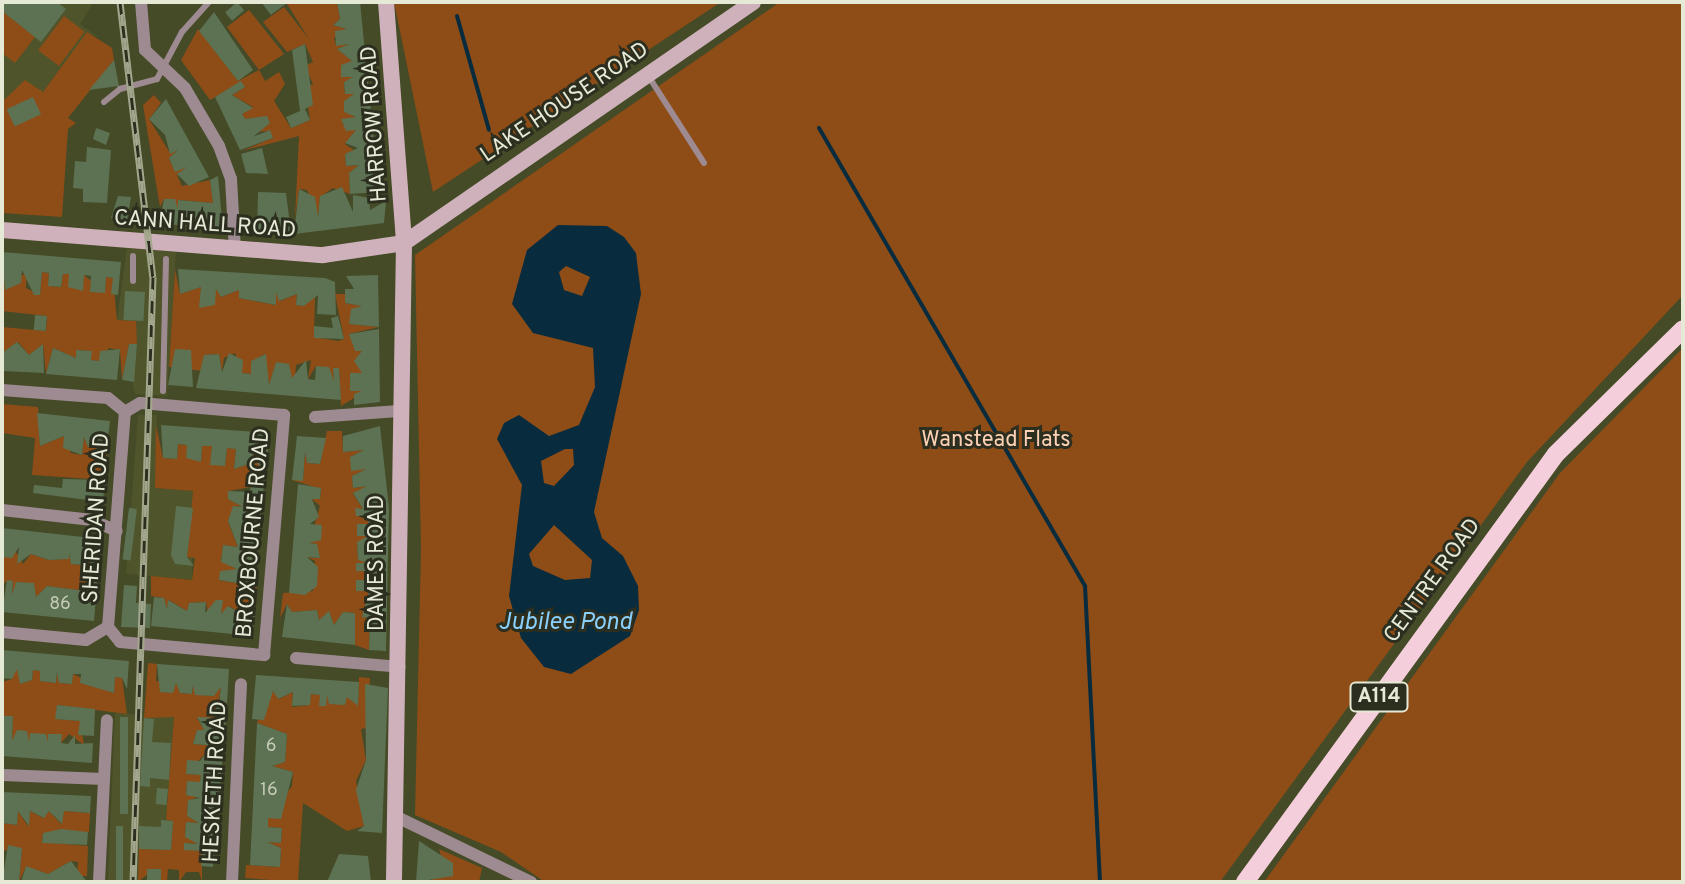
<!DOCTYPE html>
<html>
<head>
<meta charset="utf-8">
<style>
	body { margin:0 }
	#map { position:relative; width:1685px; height:884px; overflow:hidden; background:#454a27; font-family:Overpass,sans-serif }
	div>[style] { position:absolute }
	.built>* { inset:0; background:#4f542a }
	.green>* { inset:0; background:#8e4d17; transform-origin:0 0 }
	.water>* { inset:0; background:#082c3d }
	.stream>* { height:4px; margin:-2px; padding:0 2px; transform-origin:2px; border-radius:2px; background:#082c3d }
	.building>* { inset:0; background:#5d7252; transform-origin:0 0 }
	.lane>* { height:6px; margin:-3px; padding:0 3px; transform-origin:3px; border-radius:3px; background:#9e8b91 }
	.street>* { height:12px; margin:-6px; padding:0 6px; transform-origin:6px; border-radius:6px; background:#9e8b91 }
	.secondary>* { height:16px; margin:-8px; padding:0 8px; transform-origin:8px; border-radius:8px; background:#cfb1bb }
	.primary>* { height:18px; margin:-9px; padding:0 9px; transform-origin:9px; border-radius:9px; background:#f4cedb }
	.rail>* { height:7px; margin-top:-3.5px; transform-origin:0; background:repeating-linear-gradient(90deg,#2c2e1f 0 12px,#a2a68c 0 24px); box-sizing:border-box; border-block:2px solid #a2a68c }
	span { translate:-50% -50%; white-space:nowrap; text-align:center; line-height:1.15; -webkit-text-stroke:6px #2c2e1f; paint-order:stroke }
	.number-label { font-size:18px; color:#c4cbb4 }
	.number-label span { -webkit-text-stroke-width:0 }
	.shield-label span { padding:2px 6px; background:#2c2e1f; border:2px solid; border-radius:6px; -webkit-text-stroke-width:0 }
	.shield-label { font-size:20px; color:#e6e9d5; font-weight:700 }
	.street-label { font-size:22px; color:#e6e9d5 }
	.park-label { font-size:22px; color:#fdd1b4 }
	.water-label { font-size:24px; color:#89d1fc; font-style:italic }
	.frame { position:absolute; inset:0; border:4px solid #e6e9d5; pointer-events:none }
</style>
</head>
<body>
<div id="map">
	<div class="built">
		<div style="clip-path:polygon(2px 2px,94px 2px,80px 24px,100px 38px,87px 33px,42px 93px,2px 102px)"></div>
		<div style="clip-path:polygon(127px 248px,176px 252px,167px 396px,135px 394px,133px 387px,136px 322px,117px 320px)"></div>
		<div style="clip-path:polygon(138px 415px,157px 415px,155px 488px,193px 491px,192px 580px,126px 574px)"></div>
		<div style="clip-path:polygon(115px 713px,174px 717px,166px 820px,173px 821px,171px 850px,140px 849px,138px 882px,108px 882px)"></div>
	</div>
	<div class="green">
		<div style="clip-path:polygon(337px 2px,340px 19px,333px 25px,347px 29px,334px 38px,336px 45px,350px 44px,337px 49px,352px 61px,341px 77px,353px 77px,344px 83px,345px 94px,354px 94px,344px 111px,356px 117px,342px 124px,356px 130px,345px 144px,358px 153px,345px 154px,346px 166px,359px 165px,349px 173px,350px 194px,333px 188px,320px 197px,318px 217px,307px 190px,299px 189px,295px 218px,299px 136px,241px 151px,273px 138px,270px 131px,251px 132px,270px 123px,267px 117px,245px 119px,242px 114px,253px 107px,232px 95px,245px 87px,241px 82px,210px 100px,181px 60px,198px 29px,238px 81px,259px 70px,227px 27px,249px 10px,284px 54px,259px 70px,265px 81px,279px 72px,285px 84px,274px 101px,291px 128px,310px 120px,305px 87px,313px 84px,305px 66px,313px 62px,305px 44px,287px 52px,263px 22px,284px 7px,309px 39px,287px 4px)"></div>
		<div style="clip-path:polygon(394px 2px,721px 2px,433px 192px)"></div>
		<div style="clip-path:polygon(780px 2px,1683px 2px,1683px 295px,1527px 462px,1220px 882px,545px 882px,501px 852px,415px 815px,421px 549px,415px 255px)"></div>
		<div style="clip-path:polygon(2px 11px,35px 37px,15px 63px,2px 53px)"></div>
		<div style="left:64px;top:16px;width:26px;height:43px;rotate:37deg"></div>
		<div style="clip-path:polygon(87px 32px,112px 48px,114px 60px,68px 118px,76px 123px,68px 129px,62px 217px,2px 213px,2px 102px,25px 80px,43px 92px)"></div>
		<div style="clip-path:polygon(154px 95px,161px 103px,149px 119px,170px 153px,178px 150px,169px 158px,175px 171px,187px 167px,177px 175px,182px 186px,210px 180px,213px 203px,179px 200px,178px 209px,164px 199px,160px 207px,143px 105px)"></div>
		<div style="clip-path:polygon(4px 268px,5px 290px,27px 271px,26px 288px,40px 295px,42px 272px,49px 273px,48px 286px,61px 287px,63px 274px,69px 274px,82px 291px,84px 275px,105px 292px,106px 277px,113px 278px,117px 320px,136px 321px,137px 344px,129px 344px,122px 380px,120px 350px,109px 348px,99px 361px,91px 360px,91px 351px,77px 350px,76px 358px,53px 348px,46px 374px,43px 344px,29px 355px,18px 342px,2px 353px,2px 327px,46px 331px,47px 316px,2px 311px)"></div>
		<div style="clip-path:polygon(175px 269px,180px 294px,201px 287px,200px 308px,216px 289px,221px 297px,239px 290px,239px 298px,275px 305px,276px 292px,280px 301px,297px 294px,296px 305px,304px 306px,315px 295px,314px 337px,338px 341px,344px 339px,335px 294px,345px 294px,345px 303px,362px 306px,349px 324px,379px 327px,349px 334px,362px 351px,355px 361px,362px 368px,362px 393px,341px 406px,339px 368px,333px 368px,334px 381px,316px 366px,308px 379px,311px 360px,296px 365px,295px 378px,288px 377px,289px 364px,276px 363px,269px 385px,265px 354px,252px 361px,251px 374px,242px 373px,235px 353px,224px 358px,222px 372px,219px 354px,204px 355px,203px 371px,169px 367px)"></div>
		<div style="clip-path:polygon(1683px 348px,1683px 882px,1264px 882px,1560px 473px)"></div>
		<div style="clip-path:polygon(2px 404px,38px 407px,40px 446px,64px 436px,71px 453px,82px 455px,84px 437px,88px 447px,102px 449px,108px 438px,105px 480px,32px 475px,35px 438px,2px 433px)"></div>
		<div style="clip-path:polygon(156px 425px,163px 458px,177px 459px,178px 444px,187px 445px,201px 462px,202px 446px,212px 446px,211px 464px,225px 466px,227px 448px,236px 449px,234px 469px,249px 464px,255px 450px,259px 464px,267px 465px,264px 485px,228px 491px,228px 499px,243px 507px,234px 506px,228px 522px,238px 547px,223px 545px,221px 561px,237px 569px,219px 580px,257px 587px,247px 617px,229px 606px,221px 614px,222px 600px,208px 613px,206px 602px,189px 603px,187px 611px,169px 600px,167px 609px,164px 598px,151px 596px,151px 576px,192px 580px,195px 558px,187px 557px,193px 491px,155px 488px)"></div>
		<div style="clip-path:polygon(327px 431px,342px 431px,343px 452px,364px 450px,350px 457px,366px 469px,352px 476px,353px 488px,367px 486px,353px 494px,363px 509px,356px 516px,368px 516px,368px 524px,357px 524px,357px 536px,368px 536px,357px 543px,358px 560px,386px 563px,356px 564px,356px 571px,369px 571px,356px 591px,369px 591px,362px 617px,370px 618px,369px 650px,355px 645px,355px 613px,343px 612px,334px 625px,329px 611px,319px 620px,317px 610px,292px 612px,287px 604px,280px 618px,283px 593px,313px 591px,315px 561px,307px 557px,319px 558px,316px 544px,309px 543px,320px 506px,312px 499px,320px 499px,321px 489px,292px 480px,303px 480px,305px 452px,307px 463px,320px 464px)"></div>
		<div style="clip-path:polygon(13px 547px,23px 564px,31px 554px,48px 560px,68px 559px,69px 553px,71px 564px,84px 565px,91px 555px,86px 591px,47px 586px,36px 597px,34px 584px,17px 582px,12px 595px,13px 581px,2px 583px,2px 557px)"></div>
		<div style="clip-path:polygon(148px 663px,157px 664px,156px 681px,177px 683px,180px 693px,192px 694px,193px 685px,196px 694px,213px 696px,221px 687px,216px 718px,197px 718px,204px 730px,197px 730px,193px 744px,207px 745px,207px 752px,186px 774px,201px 775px,200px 782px,187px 782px,186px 795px,200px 796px,188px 801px,187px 816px,199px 823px,186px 822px,185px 836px,198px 844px,185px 843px,184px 849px,202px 851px,202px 882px,199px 872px,186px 872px,179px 882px,179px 870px,168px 869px,167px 882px,160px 882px,155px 868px,138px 882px,139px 849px,171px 850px,173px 821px,166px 820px,174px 717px,144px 718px)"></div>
		<div style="clip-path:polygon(13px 668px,21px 669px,20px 684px,32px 680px,33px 670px,40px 671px,40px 681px,56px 683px,57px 672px,60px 683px,71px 684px,73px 674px,113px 693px,115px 677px,122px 678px,127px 714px,57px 705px,56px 719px,80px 721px,84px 745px,69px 734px,61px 743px,55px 733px,48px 742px,12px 741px,13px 716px,4px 716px,2px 728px,2px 682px,12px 679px)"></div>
		<div style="clip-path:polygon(359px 677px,370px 678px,367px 728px,361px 729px,366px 760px,356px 781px,364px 826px,347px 831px,303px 803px,298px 882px,245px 878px,246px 865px,280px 867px,281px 848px,267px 842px,281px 843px,282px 828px,268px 827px,268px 818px,292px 786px,293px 772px,272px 766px,285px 762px,287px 734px,257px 723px,266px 701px,273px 691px,279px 699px,293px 692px,292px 707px,309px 705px,311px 694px,320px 695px,320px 706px,327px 695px,353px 697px,358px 706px)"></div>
		<div style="clip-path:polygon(18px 811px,28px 826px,30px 811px,43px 818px,49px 811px,61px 824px,64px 811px,90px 813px,89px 832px,43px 833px,42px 842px,88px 846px,87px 876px,77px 876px,78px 862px,71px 861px,48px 874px,26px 867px,19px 882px,22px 848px,2px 851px,2px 823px,17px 825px)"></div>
		<div style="clip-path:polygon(439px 849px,482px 868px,479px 882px,432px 881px,433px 875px,453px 876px,453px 864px,443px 863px)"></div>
	</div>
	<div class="water">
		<div style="clip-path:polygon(evenodd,558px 225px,607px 226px,624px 237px,636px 253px,641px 294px,594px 512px,602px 538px,623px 556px,638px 586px,639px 610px,630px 636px,571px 674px,544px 667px,521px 638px,509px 596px,522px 485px,497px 439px,504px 423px,519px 415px,549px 436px,579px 425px,595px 387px,593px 348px,533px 333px,512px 304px,527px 250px,558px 225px,566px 266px,590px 277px,582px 296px,564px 290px,559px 272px,566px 266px,558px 225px,565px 449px,573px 449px,574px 465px,554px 486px,544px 483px,541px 461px,565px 449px,558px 225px,554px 525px,592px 560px,590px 578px,565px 580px,533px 566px,529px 554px,554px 525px)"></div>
	</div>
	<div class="stream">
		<div style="left:457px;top:16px;width:118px;rotate:74.3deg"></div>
		<div style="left:819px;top:128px;width:530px;rotate:59.85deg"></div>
		<div style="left:1085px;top:586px;width:296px;rotate:87.1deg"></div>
	</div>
	<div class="building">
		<div style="clip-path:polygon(2px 2px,57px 2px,66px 9px,41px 42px,2px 11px)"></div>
		<div style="left:237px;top:2px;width:11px;height:16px;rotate:49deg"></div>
		<div style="clip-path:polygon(261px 2px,288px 2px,271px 15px)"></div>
		<div style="clip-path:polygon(337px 2px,360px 2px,379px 192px,350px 194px,349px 173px,359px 165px,346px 166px,345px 154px,358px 148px,345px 143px,356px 130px,346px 131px,341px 119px,356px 117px,344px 112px,344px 101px,354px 94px,345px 94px,344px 82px,353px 77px,341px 77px,341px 65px,352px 61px,337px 49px,350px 44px,336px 46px,335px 31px,347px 29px,333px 25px,340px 19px)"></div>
		<div style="clip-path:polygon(214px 12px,253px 70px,238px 81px,199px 31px)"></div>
		<div style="clip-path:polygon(305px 44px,313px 105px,305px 109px,310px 120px,291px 128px,286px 117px,300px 111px,292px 50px)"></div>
		<div style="clip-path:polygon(114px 60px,119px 86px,89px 90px)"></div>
		<div style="clip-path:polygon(241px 81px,245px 87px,232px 95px,253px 108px,242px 114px,245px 119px,267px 116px,270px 123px,253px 137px,270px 130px,273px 138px,240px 150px,215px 97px)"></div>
		<div style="left:33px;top:97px;width:19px;height:29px;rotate:65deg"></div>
		<div style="clip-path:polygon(166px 99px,209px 177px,189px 186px,177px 174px,187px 167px,175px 172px,169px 158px,178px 150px,170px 154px,165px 135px,149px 119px)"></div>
		<div style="clip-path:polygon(96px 128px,110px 133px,106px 145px,93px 139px)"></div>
		<div style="clip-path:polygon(87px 147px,111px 150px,107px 203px,83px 202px,83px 189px,73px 188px,75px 161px,86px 162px)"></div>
		<div style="clip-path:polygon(262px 148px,268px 174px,246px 173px,241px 154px)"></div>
		<div style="clip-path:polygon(218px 176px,223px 230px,159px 223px,164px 199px,175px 199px,178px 209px,178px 200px,213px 203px,210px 180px)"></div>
		<div style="clip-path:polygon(342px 187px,353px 212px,353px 195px,369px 198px,370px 210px,386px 201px,384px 223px,294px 234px,299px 189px,315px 197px,318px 217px,320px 196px)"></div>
		<div style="clip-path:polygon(258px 192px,286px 193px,291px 232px,257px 231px)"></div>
		<div style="clip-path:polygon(118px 196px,131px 197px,127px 220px,111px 218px)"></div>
		<div style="clip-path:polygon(2px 252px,121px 262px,118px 295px,111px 294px,113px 278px,106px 277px,105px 293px,90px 292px,91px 276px,84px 275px,83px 291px,68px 287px,69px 274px,63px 274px,61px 287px,48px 286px,49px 273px,42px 272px,40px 295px,34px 295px,22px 270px,21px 283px,5px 290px)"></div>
		<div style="clip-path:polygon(178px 269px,325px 278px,335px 282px,336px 315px,317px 314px,318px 295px,304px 306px,296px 305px,297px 294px,279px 301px,276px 292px,276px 305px,239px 298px,239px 290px,221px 297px,216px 289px,215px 305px,199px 308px,201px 287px,180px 294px)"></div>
		<div style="clip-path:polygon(378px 275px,379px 327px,349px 324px,351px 309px,362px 306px,345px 303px,345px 289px,354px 289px,346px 276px)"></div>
		<div style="left:125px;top:291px;width:20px;height:29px;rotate:3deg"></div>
		<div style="left:35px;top:315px;width:12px;height:15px;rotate:5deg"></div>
		<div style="clip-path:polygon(338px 316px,344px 339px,314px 338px,314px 326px,333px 328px,331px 318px)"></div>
		<div style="clip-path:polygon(379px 329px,380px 402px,354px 405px,354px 394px,362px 391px,350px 391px,350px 373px,362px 373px,354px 361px,362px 351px,355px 351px,349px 334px)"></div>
		<div style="clip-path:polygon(17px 342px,29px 355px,43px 344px,44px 373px,2px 371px,2px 353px)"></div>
		<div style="clip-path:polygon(129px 344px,137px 344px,134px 382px,122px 380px)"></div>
		<div style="clip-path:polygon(53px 348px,76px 358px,76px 350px,92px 351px,91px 360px,99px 361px,100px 351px,120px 349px,117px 380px,46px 374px)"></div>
		<div style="clip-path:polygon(175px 349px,191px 350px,193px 387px,168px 385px)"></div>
		<div style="clip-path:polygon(229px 353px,243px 360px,242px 373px,251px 374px,251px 361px,266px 354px,269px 385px,276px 362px,289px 364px,292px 378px,306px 360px,308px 379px,315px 380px,316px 366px,329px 367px,334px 381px,333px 368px,339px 368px,341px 400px,196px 388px,204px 355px,219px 354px,222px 372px)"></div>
		<div style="clip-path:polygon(37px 413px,110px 421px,108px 438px,103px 449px,88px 447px,84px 437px,82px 455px,63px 448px,64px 436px,40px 446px)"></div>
		<div style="clip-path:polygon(161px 425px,269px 433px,267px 465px,258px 465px,255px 450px,249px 464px,234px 469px,236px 449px,227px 448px,225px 466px,210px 465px,212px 446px,202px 446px,201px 462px,186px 458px,187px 445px,178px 444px,177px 459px,163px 458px)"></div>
		<div style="clip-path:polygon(380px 426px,389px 508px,386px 651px,369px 650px,370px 618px,362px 617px,369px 591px,356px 591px,356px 580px,369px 580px,369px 571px,356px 571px,356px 563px,368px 563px,358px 560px,357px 542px,368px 536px,357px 536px,357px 524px,368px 524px,368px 516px,356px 516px,355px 508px,363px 509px,353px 493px,367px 486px,353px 488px,352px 476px,366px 469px,351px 471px,350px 457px,364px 450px,343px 452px,343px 436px)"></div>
		<div style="clip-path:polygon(297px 436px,326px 438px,320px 464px,307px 463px,305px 452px,303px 481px,292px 480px)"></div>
		<div style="clip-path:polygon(63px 479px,105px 480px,103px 502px,33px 493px,34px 485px,62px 488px)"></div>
		<div style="clip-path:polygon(251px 484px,264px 485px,254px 586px,219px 580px,220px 571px,237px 569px,221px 562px,223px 545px,238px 547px,228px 521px,233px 506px,243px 507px,228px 499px,228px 491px,250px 492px)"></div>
		<div style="clip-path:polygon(298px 484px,321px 488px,320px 499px,312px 499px,319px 517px,310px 524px,322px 525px,321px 540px,309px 543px,317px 544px,320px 558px,307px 557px,318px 567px,317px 586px,305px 595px,289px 593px)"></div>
		<div style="clip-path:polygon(176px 506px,193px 508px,187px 557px,194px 566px,175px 564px,171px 555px)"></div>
		<div style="left:129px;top:508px;width:8px;height:52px;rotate:7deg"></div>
		<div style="clip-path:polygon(2px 528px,101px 539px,94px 621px,2px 612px,7px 580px,13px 581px,12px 595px,16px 582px,34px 583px,36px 597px,47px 586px,86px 591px,91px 555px,84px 565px,71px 564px,69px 553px,69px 559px,49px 560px,31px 554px,17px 564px,19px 547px,12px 558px,2px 557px)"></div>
		<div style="clip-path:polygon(124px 585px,137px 586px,136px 603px,151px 604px,150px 628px,121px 627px)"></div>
		<div style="clip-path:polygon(154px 597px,164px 598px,167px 609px,168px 600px,187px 611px,189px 603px,206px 602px,205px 613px,216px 600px,223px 600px,221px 614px,228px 606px,247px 617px,248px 607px,255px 608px,253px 636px,151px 626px)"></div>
		<div style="clip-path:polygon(287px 604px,292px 612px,317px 610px,319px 620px,329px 611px,334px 625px,343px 612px,355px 613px,355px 645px,282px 637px)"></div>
		<div style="clip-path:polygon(2px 650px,129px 661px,127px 689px,122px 678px,115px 677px,114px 693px,80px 683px,81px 674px,73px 674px,72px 684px,59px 683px,57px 672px,56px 683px,40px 681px,40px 671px,33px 670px,32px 680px,20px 684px,17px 669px,12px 679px,2px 678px)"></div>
		<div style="clip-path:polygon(157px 664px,229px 669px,227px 703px,219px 703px,221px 687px,214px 696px,195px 695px,193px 685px,192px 694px,180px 693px,176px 683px,173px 693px,160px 692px)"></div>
		<div style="clip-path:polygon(256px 675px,359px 682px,358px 706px,347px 697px,345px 705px,329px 704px,327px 695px,326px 706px,319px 706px,320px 695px,311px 694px,310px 705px,292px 706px,293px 692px,278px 699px,273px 691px,264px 720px,252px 719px)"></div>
		<div style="clip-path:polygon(365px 684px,388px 688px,382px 833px,357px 831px,364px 826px,356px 790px,366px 760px)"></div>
		<div style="clip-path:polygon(57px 705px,95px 709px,94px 736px,78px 735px,80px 721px,55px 719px)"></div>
		<div style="clip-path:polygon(216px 705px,227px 706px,213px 867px,201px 866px,202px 851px,184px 850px,184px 843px,198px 844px,185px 837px,186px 822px,199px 823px,187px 816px,188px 800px,200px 798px,186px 795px,187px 781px,200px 782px,201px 775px,186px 774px,187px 760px,200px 761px,207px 752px,207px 745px,193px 744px,197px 730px,204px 730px,197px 717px,216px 718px)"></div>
		<div style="clip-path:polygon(4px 716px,13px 716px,12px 741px,17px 730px,27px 731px,29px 742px,30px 733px,46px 734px,48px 742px,48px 734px,62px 734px,61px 743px,68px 744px,75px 735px,75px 744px,93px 743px,92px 763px,2px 756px)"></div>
		<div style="left:120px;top:717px;width:8px;height:97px"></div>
		<div style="clip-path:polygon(144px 718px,154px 719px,152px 742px,171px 743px,169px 780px,150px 778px,150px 787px,140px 786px)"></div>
		<div style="clip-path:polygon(257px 723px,287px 734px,285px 762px,272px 766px,293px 772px,281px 819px,268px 818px,268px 827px,282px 828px,281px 843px,267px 842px,281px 848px,280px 867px,250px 865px)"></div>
		<div style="left:157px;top:788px;width:11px;height:16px;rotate:5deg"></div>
		<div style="clip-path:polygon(2px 792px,91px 796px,90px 813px,64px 811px,62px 824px,49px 811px,44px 818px,30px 811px,29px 826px,18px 811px,17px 825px,2px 823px)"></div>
		<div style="clip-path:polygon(161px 820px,173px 821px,171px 850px,139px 849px,139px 826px,161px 827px)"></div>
		<div style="left:116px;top:826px;width:7px;height:56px"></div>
		<div style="clip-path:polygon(61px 829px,88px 832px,87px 845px,42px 843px,43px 833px)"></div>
		<div style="clip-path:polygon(419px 841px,453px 863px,453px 876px,416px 882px)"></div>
		<div style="clip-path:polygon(8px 845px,22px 848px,19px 882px,2px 882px)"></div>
		<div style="clip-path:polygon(339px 854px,368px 856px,371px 882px,327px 882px)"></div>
		<div style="clip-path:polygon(71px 861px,87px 882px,21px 882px,26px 866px,48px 874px)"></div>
		<div style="left:147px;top:869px;width:14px;height:13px"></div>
	</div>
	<div class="lane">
		<div style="left:649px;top:77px;width:102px;rotate:57.4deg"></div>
		<div style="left:104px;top:102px;width:21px;rotate:-39deg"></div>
		<div style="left:120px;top:89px;width:38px;rotate:-15deg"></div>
		<div style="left:157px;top:79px;width:53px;rotate:-62deg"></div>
		<div style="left:182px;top:32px;width:40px;rotate:-48deg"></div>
		<div style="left:133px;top:281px;width:25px;rotate:-90deg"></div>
		<div style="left:163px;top:391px;width:132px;rotate:-88.7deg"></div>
	</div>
	<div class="street">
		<div style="left:141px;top:2px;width:48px;rotate:85.2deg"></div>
		<div style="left:145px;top:50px;width:55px;rotate:43.5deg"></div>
		<div style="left:185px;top:88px;width:67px;rotate:59.6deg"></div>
		<div style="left:219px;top:146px;width:35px;rotate:70deg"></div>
		<div style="left:231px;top:179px;width:71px;rotate:86.8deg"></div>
		<div style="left:2px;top:390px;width:106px;rotate:4.3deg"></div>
		<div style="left:108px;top:398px;width:22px;rotate:39deg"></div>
		<div style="left:315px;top:417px;width:84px;rotate:-4.1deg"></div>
		<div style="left:2px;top:510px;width:91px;rotate:6.3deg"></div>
		<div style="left:92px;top:520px;width:27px;rotate:24deg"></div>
		<div style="left:108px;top:627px;width:19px;rotate:51deg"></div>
		<div style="left:120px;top:642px;width:145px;rotate:5.2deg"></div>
		<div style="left:264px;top:655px;width:241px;rotate:-85.2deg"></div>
		<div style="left:284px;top:415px;width:144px;rotate:-175.2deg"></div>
		<div style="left:140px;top:403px;width:17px;rotate:149deg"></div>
		<div style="left:2px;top:632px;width:84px;rotate:5.4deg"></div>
		<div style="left:86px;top:640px;width:26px;rotate:-31deg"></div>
		<div style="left:108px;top:627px;width:216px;rotate:-85.5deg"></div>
		<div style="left:296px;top:658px;width:104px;rotate:4.9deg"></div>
		<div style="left:2px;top:775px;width:102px;rotate:2.2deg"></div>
		<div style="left:399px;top:818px;width:147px;rotate:25.9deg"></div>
		<div style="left:99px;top:882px;width:162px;rotate:-87.2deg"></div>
		<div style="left:232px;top:882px;width:198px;rotate:-87.4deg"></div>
	</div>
	<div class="secondary">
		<div style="left:386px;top:2px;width:242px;rotate:85.7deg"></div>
		<div style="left:404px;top:243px;width:639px;rotate:90.9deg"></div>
		<div style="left:2px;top:230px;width:322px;rotate:4.5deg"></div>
		<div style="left:323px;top:255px;width:82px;rotate:-8.4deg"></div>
		<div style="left:404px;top:243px;width:424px;rotate:-34.6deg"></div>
	</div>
	<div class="primary">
		<div style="left:1245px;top:882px;width:529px;rotate:-54deg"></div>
		<div style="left:1556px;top:454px;width:178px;rotate:-44.5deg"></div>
	</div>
	<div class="rail">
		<div style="left:120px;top:2px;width:277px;rotate:83.2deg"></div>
		<div style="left:153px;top:277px;width:605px;rotate:91.89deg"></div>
	</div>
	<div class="number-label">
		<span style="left:60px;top:605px">86</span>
		<span style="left:271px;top:747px">6</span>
		<span style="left:269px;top:791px">16</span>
	</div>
	<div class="shield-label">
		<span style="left:1379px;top:697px">A114</span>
	</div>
	<div class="street-label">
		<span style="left:565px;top:103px;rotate:-34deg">LAKE HOUSE ROAD</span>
		<span style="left:375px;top:124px;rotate:-94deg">HARROW ROAD</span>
		<span style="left:205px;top:225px;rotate:4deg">CANN HALL ROAD</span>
		<span style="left:97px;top:518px;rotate:-86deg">SHERIDAN ROAD</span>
		<span style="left:254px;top:533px;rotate:-85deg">BROXBOURNE ROAD</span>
		<span style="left:378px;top:563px;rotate:-90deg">DAMES ROAD</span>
		<span style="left:1433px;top:581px;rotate:-54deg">CENTRE ROAD</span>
		<span style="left:216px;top:782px;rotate:-87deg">HESKETH ROAD</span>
	</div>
	<div class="park-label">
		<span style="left:996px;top:441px">Wanstead Flats</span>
	</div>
	<div class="water-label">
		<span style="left:565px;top:624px">Jubilee Pond</span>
	</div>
	<div class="frame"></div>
</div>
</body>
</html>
